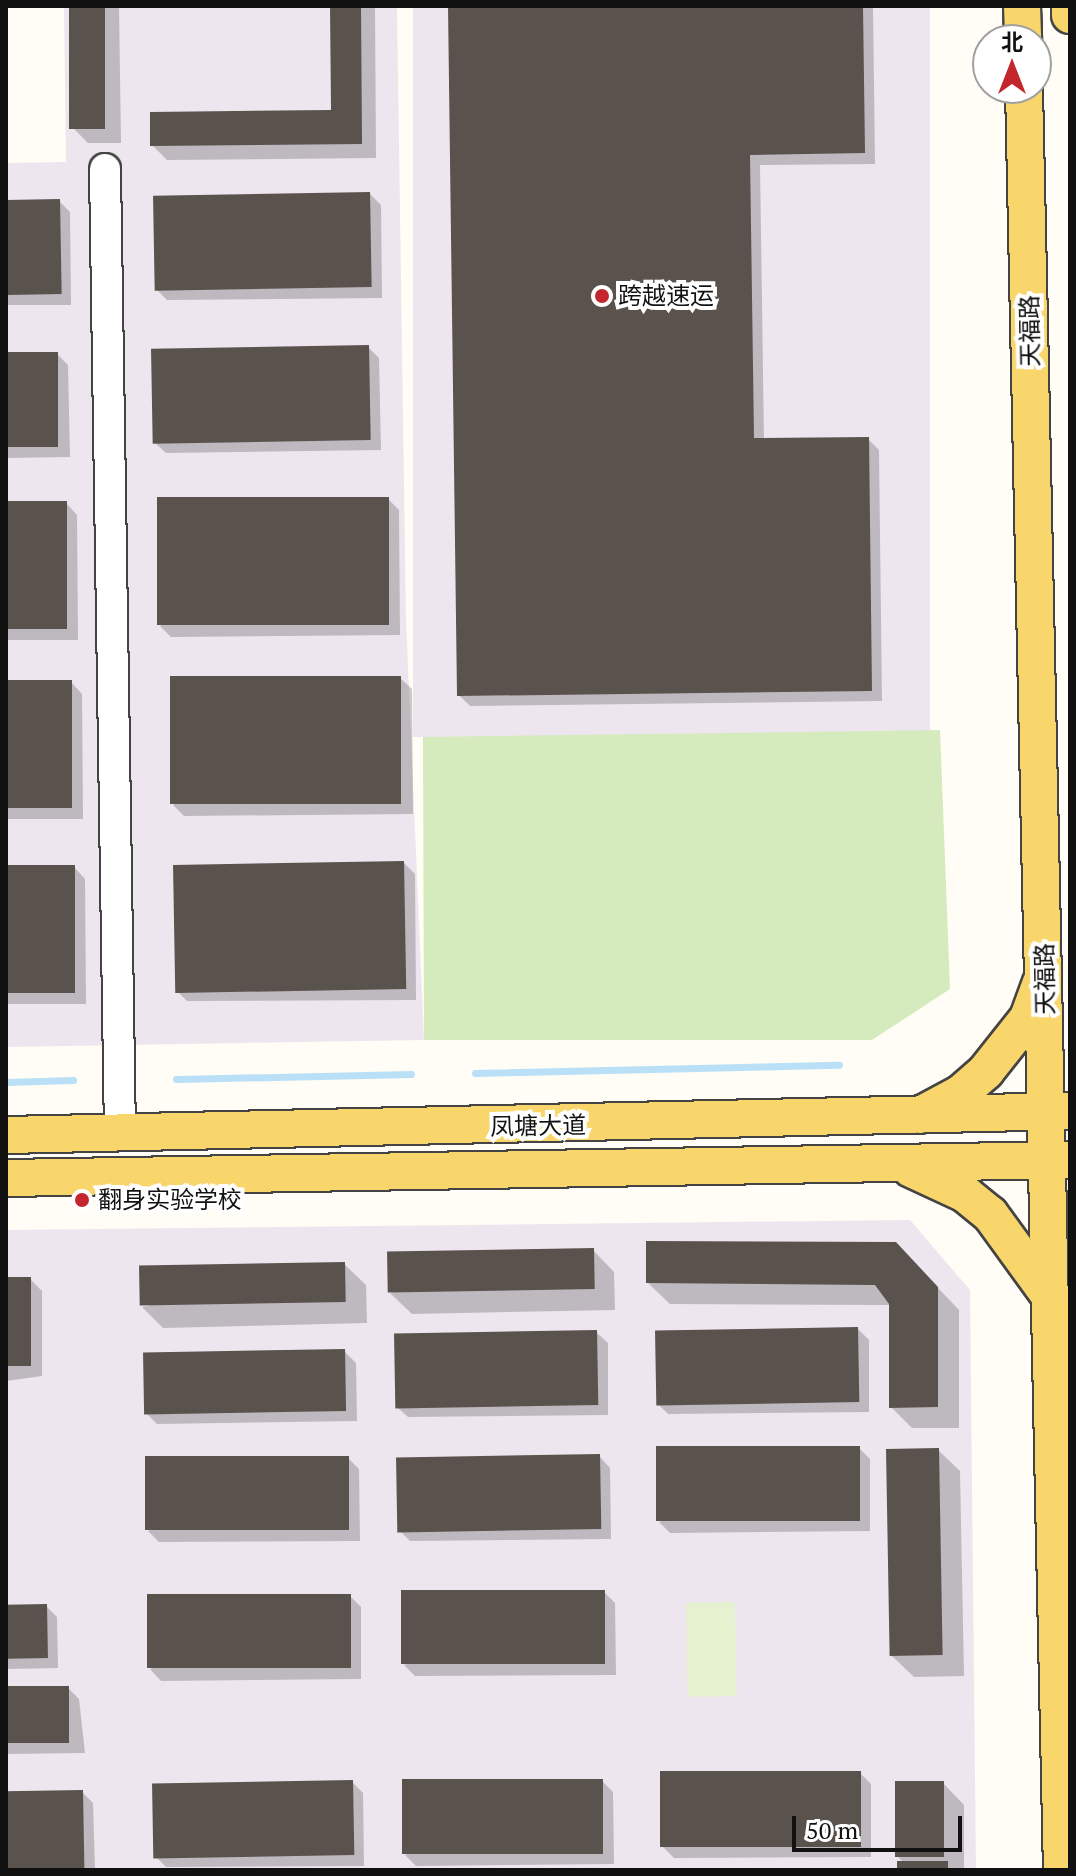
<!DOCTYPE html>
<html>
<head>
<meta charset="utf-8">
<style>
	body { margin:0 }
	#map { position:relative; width:1076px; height:1876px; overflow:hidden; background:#fffdf5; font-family:"PT Serif","Noto Sans SC",serif }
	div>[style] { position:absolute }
	.industrial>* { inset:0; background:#eee6ef; transform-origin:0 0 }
	.green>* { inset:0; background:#d5ebbd }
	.pitch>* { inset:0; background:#e6f2cf; transform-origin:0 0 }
	.shadow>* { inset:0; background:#0003 }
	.stream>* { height:7px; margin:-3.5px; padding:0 3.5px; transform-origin:3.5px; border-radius:3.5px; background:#b9e0f7 }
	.building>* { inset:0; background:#5a524d; transform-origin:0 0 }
	.roads { filter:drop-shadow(2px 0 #444) drop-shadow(-2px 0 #444) drop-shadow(0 2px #444) drop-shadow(0 -2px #444) }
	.minor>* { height:30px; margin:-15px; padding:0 15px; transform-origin:15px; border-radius:15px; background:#fff }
	.major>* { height:36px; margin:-18px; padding:0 18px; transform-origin:18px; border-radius:18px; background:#f9d66b }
	.dots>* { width:22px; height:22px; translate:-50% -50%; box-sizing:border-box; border:4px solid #fff; border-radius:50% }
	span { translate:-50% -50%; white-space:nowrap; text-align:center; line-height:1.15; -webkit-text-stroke:8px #fff; paint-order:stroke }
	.poi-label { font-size:24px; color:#111 }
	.left { translate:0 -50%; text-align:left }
	.street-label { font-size:24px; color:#111 }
	.frame { position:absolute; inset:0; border:8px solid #111; pointer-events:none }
	.north { position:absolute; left:972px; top:24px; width:80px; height:80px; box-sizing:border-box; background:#fff; border:2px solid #a0a0a0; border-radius:50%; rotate:0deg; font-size:22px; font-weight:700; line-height:32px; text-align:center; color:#111 }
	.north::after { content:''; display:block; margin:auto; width:28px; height:36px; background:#c4262e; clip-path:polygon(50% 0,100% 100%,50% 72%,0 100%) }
	.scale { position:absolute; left:792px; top:1816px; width:170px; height:36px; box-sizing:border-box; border:4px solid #111; border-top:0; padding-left:10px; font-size:24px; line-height:28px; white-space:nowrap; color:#111; -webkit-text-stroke:6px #fff; paint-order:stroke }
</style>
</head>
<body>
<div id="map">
	<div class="industrial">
		<div style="clip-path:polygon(64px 6px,397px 6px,406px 619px,424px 1040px,6px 1047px,6px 163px,66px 162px)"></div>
		<div style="left:413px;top:6px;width:517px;height:731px"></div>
		<div style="clip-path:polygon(910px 1220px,970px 1290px,976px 1870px,6px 1870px,6px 1230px)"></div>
	</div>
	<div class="green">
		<div style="clip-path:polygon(940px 730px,950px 989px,872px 1040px,424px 1040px,423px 737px)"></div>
	</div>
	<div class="pitch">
		<div style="left:735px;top:1602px;width:94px;height:49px;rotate:89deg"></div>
	</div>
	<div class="shadow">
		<div style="clip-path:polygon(71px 6px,119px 6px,121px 143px,88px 143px,73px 128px)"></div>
		<div style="clip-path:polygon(332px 6px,375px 6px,376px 158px,167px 160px,152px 145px,333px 112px)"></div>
		<div style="clip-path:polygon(450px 6px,873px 6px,875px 164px,760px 165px,764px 440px,868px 439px,879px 450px,882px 701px,470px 706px,459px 695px)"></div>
		<div style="clip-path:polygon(370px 194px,381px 205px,382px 298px,167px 300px,156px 289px)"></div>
		<div style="clip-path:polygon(59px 201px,70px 212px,71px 305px,6px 305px,6px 202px)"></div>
		<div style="clip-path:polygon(368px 347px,379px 358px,381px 450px,166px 453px,154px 442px)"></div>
		<div style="clip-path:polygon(6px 354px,57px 354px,68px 365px,70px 457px,6px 458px)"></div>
		<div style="clip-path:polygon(388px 499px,399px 510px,400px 635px,171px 637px,160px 626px)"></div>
		<div style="clip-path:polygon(66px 503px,77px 515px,78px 640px,6px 640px,6px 504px)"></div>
		<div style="clip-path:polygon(400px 678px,412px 689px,413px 814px,184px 816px,173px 805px)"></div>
		<div style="clip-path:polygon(71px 682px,82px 694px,83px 819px,6px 819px,6px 683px)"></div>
		<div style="clip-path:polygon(404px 863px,415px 874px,416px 1000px,187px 1001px,176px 990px)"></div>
		<div style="clip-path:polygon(74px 867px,85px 879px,86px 1004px,6px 1004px,6px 868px)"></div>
		<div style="clip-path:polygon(593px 1250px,614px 1272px,615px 1310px,412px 1314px,390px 1293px)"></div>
		<div style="clip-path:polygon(344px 1264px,366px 1285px,367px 1323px,163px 1328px,142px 1307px)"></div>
		<div style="clip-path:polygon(917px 1266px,959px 1310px,959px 1428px,912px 1428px,891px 1407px,891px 1305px,670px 1304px,648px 1283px)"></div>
		<div style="clip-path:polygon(6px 1279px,30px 1279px,42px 1291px,42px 1376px,6px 1381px)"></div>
		<div style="clip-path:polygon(858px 1329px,869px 1340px,869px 1412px,668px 1414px,657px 1403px)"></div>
		<div style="clip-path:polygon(596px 1332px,608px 1343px,608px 1415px,408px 1417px,396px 1406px)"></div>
		<div style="clip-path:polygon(344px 1351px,356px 1363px,357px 1421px,157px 1424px,146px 1413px)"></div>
		<div style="clip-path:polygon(859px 1448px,870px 1459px,870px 1531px,670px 1533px,659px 1522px)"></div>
		<div style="clip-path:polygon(938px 1450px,960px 1471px,964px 1676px,914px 1677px,892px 1656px)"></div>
		<div style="clip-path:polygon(599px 1456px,610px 1468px,611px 1539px,410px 1541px,399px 1530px)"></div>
		<div style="clip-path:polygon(348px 1458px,359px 1469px,360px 1541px,159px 1542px,148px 1531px)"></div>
		<div style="clip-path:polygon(604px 1592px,615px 1603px,616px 1675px,415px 1676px,404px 1665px)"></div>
		<div style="clip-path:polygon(350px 1596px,361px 1607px,361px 1679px,161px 1681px,150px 1669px)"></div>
		<div style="clip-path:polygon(46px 1606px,57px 1617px,58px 1668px,6px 1669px,6px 1607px)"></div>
		<div style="clip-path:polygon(6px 1688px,68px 1688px,79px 1699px,85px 1753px,6px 1754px)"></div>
		<div style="clip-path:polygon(860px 1773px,871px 1784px,871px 1857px,674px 1858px,663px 1847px)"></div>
		<div style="clip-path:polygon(602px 1781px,613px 1792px,614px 1864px,416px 1866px,405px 1855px)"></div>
		<div style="clip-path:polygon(352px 1782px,363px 1793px,364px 1866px,166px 1867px,155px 1856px)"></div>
		<div style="clip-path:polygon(943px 1783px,964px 1805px,964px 1870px,899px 1870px,905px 1864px,897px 1856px)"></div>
		<div style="clip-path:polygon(82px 1792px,93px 1803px,95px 1870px,6px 1870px,6px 1793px)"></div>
	</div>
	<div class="stream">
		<div style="left:475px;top:1073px;width:364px;rotate:-1.3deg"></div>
		<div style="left:176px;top:1079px;width:235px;rotate:-1.2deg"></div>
		<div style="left:6px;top:1082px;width:67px;rotate:-1.7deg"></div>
	</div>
	<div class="building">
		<div style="left:69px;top:6px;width:36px;height:123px"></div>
		<div style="clip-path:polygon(330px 6px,361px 6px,362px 144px,150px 146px,150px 112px,331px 110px)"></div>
		<div style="clip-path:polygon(448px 6px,863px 6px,865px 153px,750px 155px,754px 438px,869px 437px,872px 691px,457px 696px)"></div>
		<div style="left:370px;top:192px;width:95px;height:217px;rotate:89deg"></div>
		<div style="left:60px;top:199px;width:95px;height:54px;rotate:89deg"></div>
		<div style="left:369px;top:345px;width:95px;height:218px;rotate:89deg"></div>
		<div style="left:6px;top:352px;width:52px;height:95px"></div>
		<div style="left:389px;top:497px;width:128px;height:232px;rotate:90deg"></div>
		<div style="left:67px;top:501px;width:128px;height:61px;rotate:90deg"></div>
		<div style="left:401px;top:676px;width:128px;height:231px;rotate:90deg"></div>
		<div style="left:72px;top:680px;width:128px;height:66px;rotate:90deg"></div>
		<div style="left:404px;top:861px;width:128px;height:231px;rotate:89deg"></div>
		<div style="left:75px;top:865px;width:128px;height:69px;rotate:90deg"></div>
		<div style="clip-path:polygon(646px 1241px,896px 1242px,938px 1287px,938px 1407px,889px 1408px,889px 1304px,875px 1285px,646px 1283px)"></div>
		<div style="left:594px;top:1248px;width:41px;height:207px;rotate:89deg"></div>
		<div style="left:345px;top:1262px;width:40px;height:206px;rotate:89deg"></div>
		<div style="left:6px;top:1277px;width:25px;height:89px"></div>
		<div style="left:858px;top:1327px;width:75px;height:203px;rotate:89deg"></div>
		<div style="left:597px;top:1330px;width:75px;height:203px;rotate:89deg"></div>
		<div style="left:345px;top:1349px;width:62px;height:202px;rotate:89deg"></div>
		<div style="left:860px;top:1446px;width:75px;height:204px;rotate:90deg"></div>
		<div style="left:939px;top:1448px;width:207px;height:53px;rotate:89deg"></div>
		<div style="left:600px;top:1454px;width:75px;height:204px;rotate:89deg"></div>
		<div style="left:349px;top:1456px;width:74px;height:204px;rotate:90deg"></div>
		<div style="left:605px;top:1590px;width:74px;height:204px;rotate:90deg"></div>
		<div style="left:351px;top:1594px;width:74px;height:204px;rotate:90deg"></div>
		<div style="left:47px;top:1604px;width:54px;height:41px;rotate:89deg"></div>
		<div style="left:6px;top:1686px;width:63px;height:57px"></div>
		<div style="left:861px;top:1771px;width:76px;height:201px;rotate:90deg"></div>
		<div style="left:603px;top:1779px;width:75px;height:201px;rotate:90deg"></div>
		<div style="left:353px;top:1780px;width:75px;height:201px;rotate:89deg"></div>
		<div style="left:895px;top:1781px;width:49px;height:76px"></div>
		<div style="left:83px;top:1790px;width:80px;height:77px;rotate:89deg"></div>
		<div style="left:948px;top:1861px;width:9px;height:51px;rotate:90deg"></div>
	</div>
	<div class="roads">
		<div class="minor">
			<div style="left:105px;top:169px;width:965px;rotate:89.11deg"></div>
		</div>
		<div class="major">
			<div style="left:1022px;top:6px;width:34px;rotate:88deg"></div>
			<div style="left:1070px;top:6px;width:9px;rotate:90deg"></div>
			<div style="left:1024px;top:88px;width:1782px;rotate:88.78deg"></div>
			<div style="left:920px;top:1115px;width:47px;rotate:-28.2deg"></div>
			<div style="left:961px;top:1093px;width:33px;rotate:-41deg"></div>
			<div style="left:986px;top:1071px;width:68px;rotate:-51.6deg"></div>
			<div style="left:1028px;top:1018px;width:37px;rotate:-70deg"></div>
			<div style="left:6px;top:1135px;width:1064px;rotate:-1.29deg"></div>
			<div style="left:911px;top:1169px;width:60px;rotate:24.8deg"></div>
			<div style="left:965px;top:1194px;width:32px;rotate:39deg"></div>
			<div style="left:990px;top:1214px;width:104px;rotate:54deg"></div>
			<div style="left:6px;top:1178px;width:1064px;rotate:-0.97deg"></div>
		</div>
	</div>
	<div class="dots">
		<div style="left:602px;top:296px;background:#c4262e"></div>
		<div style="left:82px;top:1200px;background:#c4262e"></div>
	</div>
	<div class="poi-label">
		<span class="left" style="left:618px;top:296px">跨越速运</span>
		<span class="left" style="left:98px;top:1200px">翻身实验学校</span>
	</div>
	<div class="street-label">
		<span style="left:1030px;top:331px;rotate:-91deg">天福路</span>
		<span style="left:1045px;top:979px;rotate:-91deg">天福路</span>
		<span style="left:538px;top:1126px;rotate:-1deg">凤塘大道</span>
	</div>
	<div class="frame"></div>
	<div class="north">北</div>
	<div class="scale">50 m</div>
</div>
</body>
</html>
